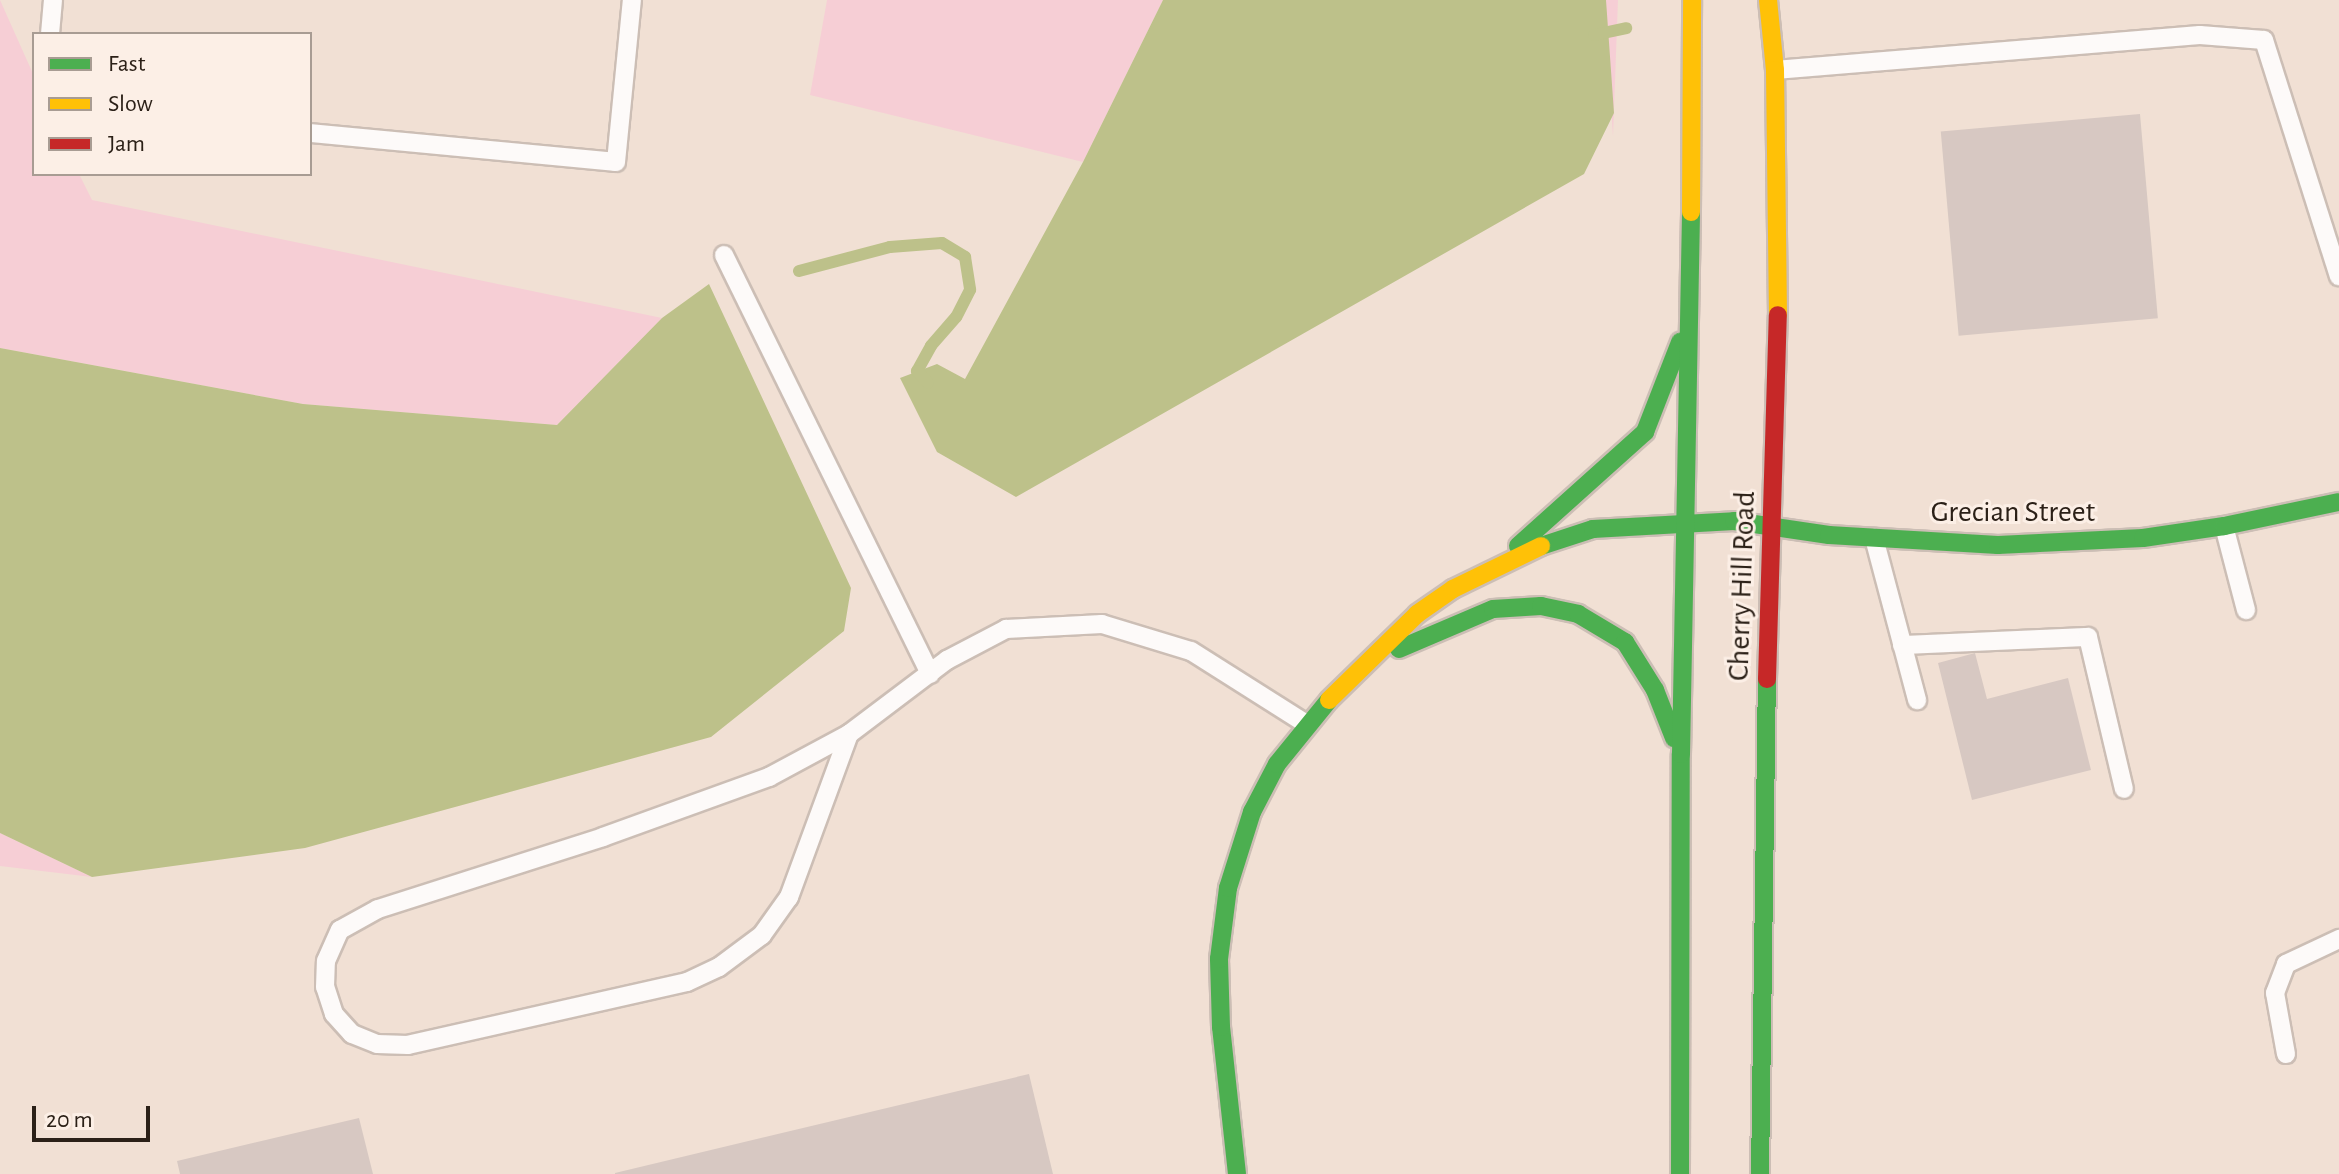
<!DOCTYPE html>
<html>
<head>
<meta charset="utf-8">
<style>
	body { margin:0 }
	#map { position:relative; width:2339px; height:1174px; overflow:hidden; background:#f1e0d4; font-family:"Alegreya Sans",sans-serif }
	div>[style] { position:absolute }
	.green>* { inset:0; background:#f6ced5 }
	.water>* { inset:0; background:#bdc18a }
	.stream>* { height:12px; margin:-6px; padding:0 6px; transform-origin:6px; border-radius:6px; background:#bdc18a }
	.building>* { inset:0; background:#d7c8c2; transform-origin:0 0 }
	.roads { filter:drop-shadow(2px 0 #ccbeb5) drop-shadow(-2px 0 #ccbeb5) drop-shadow(0 2px #ccbeb5) drop-shadow(0 -2px #ccbeb5) }
	.lane>* { height:18px; margin:-9px; padding:0 9px; transform-origin:9px; border-radius:9px; background:#fdfaf9 }
	.fast>* { height:18px; margin:-9px; padding:0 9px; transform-origin:9px; border-radius:9px; background:#4caf50 }
	.slow>* { height:18px; margin:-9px; padding:0 9px; transform-origin:9px; border-radius:9px; background:#ffc107 }
	.jam>* { height:18px; margin:-9px; padding:0 9px; transform-origin:9px; border-radius:9px; background:#c62828 }
	span { translate:-50% -50%; white-space:nowrap; text-align:center; line-height:1.15; -webkit-text-stroke:6px #fcefe6; paint-order:stroke }
	.street-label { font-size:30px; color:#2b2017 }
	.legend { position:absolute; left:32px; top:32px; width:280px; height:144px; box-sizing:border-box; background:#fcefe6; border:2px solid #a89c93; margin:0; padding:10px 14px; list-style:none; font-size:24px; color:#2b2017 }
	.legend li { display:flex; align-items:center; gap:16px; height:40px }
	.legend b { width:40px; border:2px solid #a89c93 }
	.scale { position:absolute; left:32px; top:1106px; width:118px; height:36px; box-sizing:border-box; border:4px solid #2b2017; border-top:0; padding-left:10px; font-size:24px; line-height:28px; white-space:nowrap; color:#2b2017; -webkit-text-stroke:6px #fcefe6; paint-order:stroke }
</style>
</head>
<body>
<div id="map">
	<div class="green">
		<div style="clip-path:polygon(0 0,34px 76px,34px 174px,79px 174px,92px 200px,662px 318px,557px 425px,303px 404px,0 348px)"></div>
		<div style="clip-path:polygon(827px 0,1163px 0,1083px 162px,810px 95px)"></div>
		<div style="clip-path:polygon(1604px 0,1618px 0,1613px 137px)"></div>
		<div style="clip-path:polygon(0 833px,92px 877px,0 866px)"></div>
	</div>
	<div class="water">
		<div style="clip-path:polygon(1163px 0,1606px 0,1614px 113px,1584px 174px,1016px 497px,937px 452px,900px 378px,937px 364px,965px 379px,1083px 162px)"></div>
		<div style="clip-path:polygon(709px 284px,851px 588px,844px 631px,711px 737px,305px 848px,92px 877px,0 833px,0 348px,303px 404px,557px 425px,662px 318px)"></div>
	</div>
	<div class="stream">
		<div style="left:1594px;top:35px;width:33px;rotate:-12deg"></div>
		<div style="left:799px;top:271px;width:94px;rotate:-14.8deg"></div>
		<div style="left:890px;top:247px;width:52px;rotate:-4.4deg"></div>
		<div style="left:942px;top:243px;width:27px;rotate:31deg"></div>
		<div style="left:965px;top:257px;width:33px;rotate:81deg"></div>
		<div style="left:970px;top:290px;width:30px;rotate:117deg"></div>
		<div style="left:956px;top:317px;width:38px;rotate:131deg"></div>
		<div style="left:931px;top:346px;width:29px;rotate:119deg"></div>
		<div style="left:917px;top:371px;width:16px;rotate:47deg"></div>
	</div>
	<div class="building">
		<div style="left:2140px;top:114px;width:205px;height:200px;rotate:85deg"></div>
		<div style="clip-path:polygon(1975px 653px,1987px 699px,2068px 678px,2091px 770px,1972px 800px,1938px 663px)"></div>
		<div style="clip-path:polygon(1029px 1074px,1053px 1174px,615px 1174px,615px 1173px)"></div>
		<div style="clip-path:polygon(359px 1118px,373px 1174px,180px 1174px,177px 1161px)"></div>
	</div>
	<div class="roads">
		<div class="lane">
			<div style="left:50px;top:34px;width:34px;rotate:-85deg"></div>
			<div style="left:1775px;top:70px;width:426px;rotate:-4.7deg"></div>
			<div style="left:2200px;top:35px;width:64px;rotate:4.5deg"></div>
			<div style="left:2264px;top:40px;width:248px;rotate:72.4deg"></div>
			<div style="left:310px;top:133px;width:307px;rotate:5.4deg"></div>
			<div style="left:616px;top:162px;width:163px;rotate:-84.4deg"></div>
			<div style="left:724px;top:255px;width:467px;rotate:63.8deg"></div>
			<div style="left:2224px;top:526px;width:87px;rotate:75.3deg"></div>
			<div style="left:1874px;top:538px;width:168px;rotate:75.1deg"></div>
			<div style="left:1902px;top:645px;width:186px;rotate:-2.5deg"></div>
			<div style="left:2088px;top:637px;width:156px;rotate:76.7deg"></div>
			<div style="left:849px;top:734px;width:174px;rotate:110.2deg"></div>
			<div style="left:789px;top:897px;width:47px;rotate:125.4deg"></div>
			<div style="left:762px;top:935px;width:54px;rotate:143.3deg"></div>
			<div style="left:719px;top:967px;width:35px;rotate:155deg"></div>
			<div style="left:687px;top:982px;width:286px;rotate:167.3deg"></div>
			<div style="left:408px;top:1045px;width:31px;rotate:-178deg"></div>
			<div style="left:377px;top:1044px;width:27px;rotate:-158deg"></div>
			<div style="left:352px;top:1034px;width:27px;rotate:-132deg"></div>
			<div style="left:334px;top:1014px;width:28px;rotate:-108deg"></div>
			<div style="left:325px;top:987px;width:26px;rotate:-88deg"></div>
			<div style="left:326px;top:961px;width:34px;rotate:-66deg"></div>
			<div style="left:340px;top:930px;width:43px;rotate:-28.9deg"></div>
			<div style="left:378px;top:909px;width:236px;rotate:-17.7deg"></div>
			<div style="left:603px;top:837px;width:177px;rotate:-19.9deg"></div>
			<div style="left:769px;top:777px;width:91px;rotate:-28.3deg"></div>
			<div style="left:849px;top:734px;width:123px;rotate:-37.1deg"></div>
			<div style="left:947px;top:660px;width:67px;rotate:-27.7deg"></div>
			<div style="left:1006px;top:629px;width:96px;rotate:-3deg"></div>
			<div style="left:1102px;top:624px;width:93px;rotate:16.9deg"></div>
			<div style="left:1191px;top:651px;width:138px;rotate:32.3deg"></div>
			<div style="left:2286px;top:1054px;width:62px;rotate:-100.2deg"></div>
			<div style="left:2275px;top:993px;width:31px;rotate:-69deg"></div>
			<div style="left:2286px;top:964px;width:59px;rotate:-25.3deg"></div>
		</div>
		<div class="fast">
			<div style="left:1518px;top:546px;width:171px;rotate:-41.9deg"></div>
			<div style="left:1645px;top:432px;width:97px;rotate:-68.7deg"></div>
			<div style="left:1541px;top:546px;width:55px;rotate:-18.1deg"></div>
			<div style="left:1593px;top:529px;width:141px;rotate:-3.2deg"></div>
			<div style="left:1734px;top:521px;width:96px;rotate:8.4deg"></div>
			<div style="left:1829px;top:535px;width:169px;rotate:3.4deg"></div>
			<div style="left:1998px;top:545px;width:145px;rotate:-2.8deg"></div>
			<div style="left:2143px;top:538px;width:82px;rotate:-8.4deg"></div>
			<div style="left:2224px;top:526px;width:117px;rotate:-11.8deg"></div>
			<div style="left:1399px;top:649px;width:102px;rotate:-23.1deg"></div>
			<div style="left:1493px;top:609px;width:48px;rotate:-3.6deg"></div>
			<div style="left:1541px;top:606px;width:38px;rotate:12deg"></div>
			<div style="left:1578px;top:614px;width:55px;rotate:30.8deg"></div>
			<div style="left:1625px;top:642px;width:57px;rotate:58deg"></div>
			<div style="left:1655px;top:690px;width:52px;rotate:68.4deg"></div>
			<div style="left:1237px;top:1174px;width:148px;rotate:-96.2deg"></div>
			<div style="left:1221px;top:1027px;width:68px;rotate:-91.7deg"></div>
			<div style="left:1219px;top:959px;width:72px;rotate:-82.8deg"></div>
			<div style="left:1228px;top:888px;width:80px;rotate:-72.5deg"></div>
			<div style="left:1252px;top:812px;width:54px;rotate:-62.5deg"></div>
			<div style="left:1277px;top:764px;width:82px;rotate:-50.9deg"></div>
			<div style="left:1680px;top:1174px;width:420px;rotate:-89.9deg"></div>
			<div style="left:1681px;top:754px;width:542px;rotate:-88.94deg"></div>
			<div style="left:1760px;top:1174px;width:495px;rotate:-89.2deg"></div>
		</div>
		<div class="slow">
			<div style="left:1768px;top:0;width:70px;rotate:84.3deg"></div>
			<div style="left:1775px;top:70px;width:245px;rotate:89.3deg"></div>
			<div style="left:1691px;top:212px;width:212px;rotate:-89.7deg"></div>
			<div style="left:1329px;top:700px;width:123px;rotate:-44.3deg"></div>
			<div style="left:1417px;top:614px;width:44px;rotate:-34.8deg"></div>
			<div style="left:1453px;top:589px;width:98px;rotate:-26deg"></div>
		</div>
		<div class="jam">
			<div style="left:1767px;top:679px;width:364px;rotate:-88.3deg"></div>
		</div>
	</div>
	<div class="street-label">
		<span style="left:2013px;top:512px">Grecian Street</span>
		<span style="left:1742px;top:586px;rotate:-88deg">Cherry Hill Road</span>
	</div>
	<ul class="legend">
	<li><b style="height:10px;background:#4caf50"></b>Fast</li>
	<li><b style="height:10px;background:#ffc107"></b>Slow</li>
	<li><b style="height:10px;background:#c62828"></b>Jam</li>
	</ul>
	<div class="scale">20 m</div>
</div>
</body>
</html>
